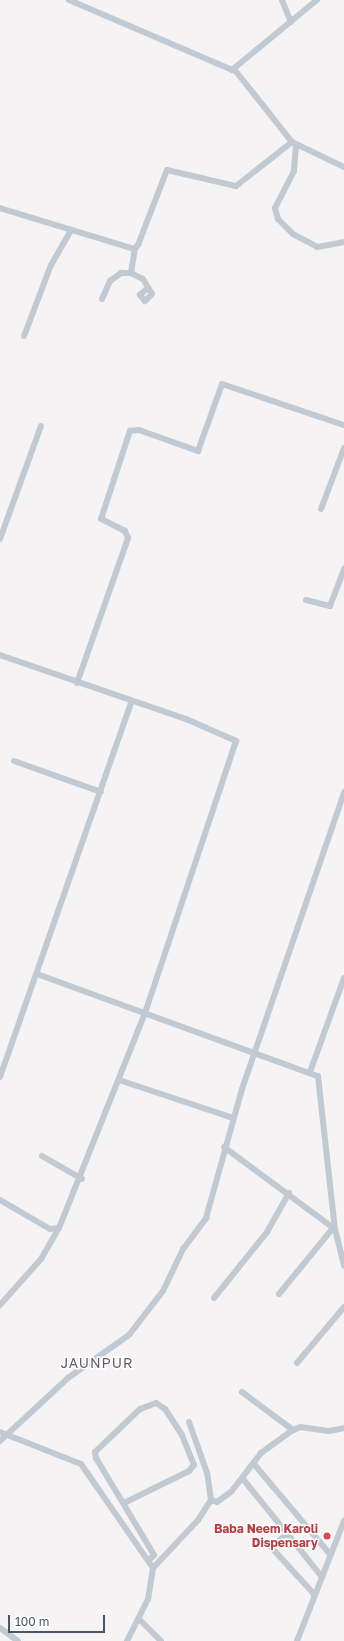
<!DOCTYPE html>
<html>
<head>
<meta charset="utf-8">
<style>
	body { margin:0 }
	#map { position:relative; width:344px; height:1641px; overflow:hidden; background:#f5f3f3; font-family:"Golos Text",sans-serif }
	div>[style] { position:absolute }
	.minor>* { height:6px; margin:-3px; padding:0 3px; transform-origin:3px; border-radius:3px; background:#c1cad2 }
	.dots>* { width:11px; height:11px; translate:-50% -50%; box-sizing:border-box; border:2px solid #fff; border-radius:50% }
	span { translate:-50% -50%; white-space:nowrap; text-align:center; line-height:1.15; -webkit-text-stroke:3px #fff; paint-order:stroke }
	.health-label { font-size:12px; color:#be3a42; font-weight:700 }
	.right { translate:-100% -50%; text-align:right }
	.quarter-label { font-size:14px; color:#5f6368; letter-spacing:1px }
	.scale { position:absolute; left:8px; top:1615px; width:97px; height:18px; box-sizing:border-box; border:2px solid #4a5661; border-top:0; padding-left:5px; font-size:12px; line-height:14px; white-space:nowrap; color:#4a5661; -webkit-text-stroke:3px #fff; paint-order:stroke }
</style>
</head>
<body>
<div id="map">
	<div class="minor">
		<div style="left:69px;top:0;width:177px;rotate:23.2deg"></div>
		<div style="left:232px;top:70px;width:110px;rotate:-39.5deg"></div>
		<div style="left:282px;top:0;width:24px;rotate:68deg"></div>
		<div style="left:234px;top:69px;width:93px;rotate:51.5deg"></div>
		<div style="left:292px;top:142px;width:58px;rotate:25.7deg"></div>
		<div style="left:296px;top:146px;width:25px;rotate:95deg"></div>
		<div style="left:294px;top:171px;width:42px;rotate:117.2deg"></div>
		<div style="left:275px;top:208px;width:11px;rotate:75deg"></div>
		<div style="left:278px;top:219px;width:21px;rotate:45deg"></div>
		<div style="left:293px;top:234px;width:27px;rotate:28deg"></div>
		<div style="left:317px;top:247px;width:27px;rotate:-10deg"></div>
		<div style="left:0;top:208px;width:140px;rotate:17deg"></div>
		<div style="left:134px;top:249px;width:6px;rotate:-45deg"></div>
		<div style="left:138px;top:245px;width:80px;rotate:-68.9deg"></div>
		<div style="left:167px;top:170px;width:71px;rotate:13.1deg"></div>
		<div style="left:236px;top:186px;width:71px;rotate:-38.2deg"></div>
		<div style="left:131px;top:273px;width:25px;rotate:-81deg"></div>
		<div style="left:102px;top:299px;width:20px;rotate:-66deg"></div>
		<div style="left:110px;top:281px;width:14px;rotate:-36deg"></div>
		<div style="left:121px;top:273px;width:10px"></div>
		<div style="left:131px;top:273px;width:13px;rotate:27deg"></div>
		<div style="left:143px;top:279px;width:17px;rotate:59deg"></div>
		<div style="left:152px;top:294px;width:10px;rotate:135deg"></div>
		<div style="left:145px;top:301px;width:8px;rotate:-130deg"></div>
		<div style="left:140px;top:295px;width:9px;rotate:-41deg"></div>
		<div style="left:24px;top:336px;width:76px;rotate:-69.2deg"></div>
		<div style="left:51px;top:265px;width:39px;rotate:-60deg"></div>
		<div style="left:321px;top:509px;width:65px;rotate:-69.3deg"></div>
		<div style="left:0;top:539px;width:120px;rotate:-70.1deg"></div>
		<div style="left:306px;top:600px;width:25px;rotate:14deg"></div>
		<div style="left:330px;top:606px;width:40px;rotate:-69deg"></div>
		<div style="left:0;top:655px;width:197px;rotate:19deg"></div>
		<div style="left:186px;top:719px;width:55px;rotate:23.7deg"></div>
		<div style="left:236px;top:741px;width:287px;rotate:108.5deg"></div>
		<div style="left:145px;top:1013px;width:232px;rotate:111.8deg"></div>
		<div style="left:59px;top:1228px;width:9px;rotate:174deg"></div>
		<div style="left:50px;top:1229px;width:58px;rotate:-149.9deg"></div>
		<div style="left:77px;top:683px;width:154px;rotate:-70.6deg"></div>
		<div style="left:128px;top:538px;width:8px;rotate:-113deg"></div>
		<div style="left:125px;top:531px;width:27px;rotate:-153deg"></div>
		<div style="left:101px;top:519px;width:93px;rotate:-71.8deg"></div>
		<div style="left:130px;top:431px;width:9px;rotate:-6deg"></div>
		<div style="left:139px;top:430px;width:63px;rotate:19.6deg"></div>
		<div style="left:198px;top:451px;width:71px;rotate:-70.3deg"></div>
		<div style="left:222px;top:384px;width:129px;rotate:18.6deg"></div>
		<div style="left:14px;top:761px;width:92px;rotate:19.6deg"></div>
		<div style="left:37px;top:974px;width:299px;rotate:20deg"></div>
		<div style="left:318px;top:1076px;width:154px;rotate:83.7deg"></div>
		<div style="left:335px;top:1229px;width:38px;rotate:76deg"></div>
		<div style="left:310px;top:1072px;width:100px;rotate:-70.1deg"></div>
		<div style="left:0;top:1077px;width:396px;rotate:-70.7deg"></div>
		<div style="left:119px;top:1080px;width:120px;rotate:18.4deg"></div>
		<div style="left:224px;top:1147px;width:138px;rotate:36.5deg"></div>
		<div style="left:42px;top:1156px;width:46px;rotate:29.9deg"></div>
		<div style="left:279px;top:1294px;width:85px;rotate:-50.7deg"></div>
		<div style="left:214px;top:1298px;width:85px;rotate:-51.2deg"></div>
		<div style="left:267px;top:1232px;width:45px;rotate:-60.6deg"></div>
		<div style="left:0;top:1305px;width:62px;rotate:-48.3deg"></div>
		<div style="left:41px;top:1259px;width:34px;rotate:-60deg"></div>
		<div style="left:297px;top:1363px;width:73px;rotate:-50deg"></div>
		<div style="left:242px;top:1392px;width:64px;rotate:36.7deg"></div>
		<div style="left:0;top:1432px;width:87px;rotate:21.6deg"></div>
		<div style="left:81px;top:1464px;width:126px;rotate:55.3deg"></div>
		<div style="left:153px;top:1568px;width:31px;rotate:99deg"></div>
		<div style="left:148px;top:1599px;width:47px;rotate:116.6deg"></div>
		<div style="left:0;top:1441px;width:93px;rotate:-42.8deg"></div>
		<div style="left:68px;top:1378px;width:75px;rotate:-35.2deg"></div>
		<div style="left:129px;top:1335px;width:56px;rotate:-52.3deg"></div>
		<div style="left:163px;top:1291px;width:47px;rotate:-64.5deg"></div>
		<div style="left:183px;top:1249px;width:39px;rotate:-53deg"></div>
		<div style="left:206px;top:1218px;width:134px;rotate:-74.4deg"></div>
		<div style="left:242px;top:1089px;width:314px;rotate:-71deg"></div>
		<div style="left:254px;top:1464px;width:116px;rotate:49.9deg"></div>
		<div style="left:243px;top:1479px;width:126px;rotate:51.1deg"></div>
		<div style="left:211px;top:1500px;width:6px;rotate:18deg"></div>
		<div style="left:217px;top:1502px;width:17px;rotate:-36deg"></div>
		<div style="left:231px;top:1492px;width:49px;rotate:-52.4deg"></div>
		<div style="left:261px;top:1453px;width:37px;rotate:-36deg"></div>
		<div style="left:291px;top:1431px;width:10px;rotate:-24deg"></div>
		<div style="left:300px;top:1427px;width:29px;rotate:8deg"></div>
		<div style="left:329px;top:1431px;width:15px;rotate:-11deg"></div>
		<div style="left:124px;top:1503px;width:72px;rotate:-26.2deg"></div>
		<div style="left:189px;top:1471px;width:8px;rotate:-50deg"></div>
		<div style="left:194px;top:1465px;width:32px;rotate:-112deg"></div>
		<div style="left:182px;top:1435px;width:31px;rotate:-123deg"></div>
		<div style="left:165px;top:1409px;width:11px;rotate:-146deg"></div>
		<div style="left:156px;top:1403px;width:17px;rotate:159deg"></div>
		<div style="left:140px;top:1409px;width:62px;rotate:136.3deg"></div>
		<div style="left:95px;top:1452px;width:6px;rotate:81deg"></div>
		<div style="left:96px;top:1458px;width:113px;rotate:59.1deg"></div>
		<div style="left:154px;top:1555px;width:8px;rotate:135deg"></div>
		<div style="left:287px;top:1534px;width:21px;rotate:141deg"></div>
		<div style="left:271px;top:1547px;width:65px;rotate:47.5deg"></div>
		<div style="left:153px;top:1568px;width:66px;rotate:-46.8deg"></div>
		<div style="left:198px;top:1520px;width:24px;rotate:-57deg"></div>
		<div style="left:211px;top:1500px;width:27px;rotate:-98deg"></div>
		<div style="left:207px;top:1473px;width:54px;rotate:-109.4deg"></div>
		<div style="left:139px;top:1619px;width:31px;rotate:45deg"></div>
		<div style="left:0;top:1628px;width:22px;rotate:36deg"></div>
		<div style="left:297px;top:1641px;width:129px;rotate:-68.6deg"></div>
	</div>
	<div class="dots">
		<div style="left:327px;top:1536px;background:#e0444e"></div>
	</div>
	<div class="health-label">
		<span class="right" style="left:318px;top:1536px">Baba Neem Karoli<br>Dispensary</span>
	</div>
	<div class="quarter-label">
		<span style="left:97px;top:1363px">JAUNPUR</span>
	</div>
	<div class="scale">100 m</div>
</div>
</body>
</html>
